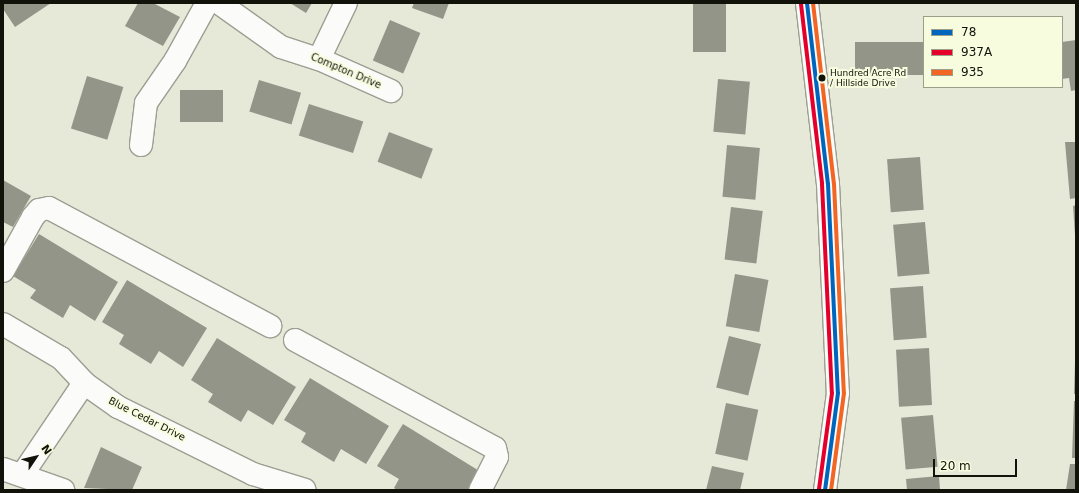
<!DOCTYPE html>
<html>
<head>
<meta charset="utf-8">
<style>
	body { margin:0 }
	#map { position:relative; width:1079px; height:493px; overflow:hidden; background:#e6e8d8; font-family:"DejaVu Sans",sans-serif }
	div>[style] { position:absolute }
	.building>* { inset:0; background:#949589; transform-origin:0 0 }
	.roads { filter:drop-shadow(1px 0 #9c9e92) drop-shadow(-1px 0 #9c9e92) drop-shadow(0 1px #9c9e92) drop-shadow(0 -1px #9c9e92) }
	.minor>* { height:22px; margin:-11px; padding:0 11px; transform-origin:11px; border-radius:11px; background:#fbfcf9 }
	.bus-1>* { height:4px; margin:-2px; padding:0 2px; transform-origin:2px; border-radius:2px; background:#0065bd }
	.bus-2>* { height:4px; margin:-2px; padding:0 2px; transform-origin:2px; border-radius:2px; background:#e4002b }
	.bus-3>* { height:4px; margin:-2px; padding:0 2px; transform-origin:2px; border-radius:2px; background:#f26522 }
	.dots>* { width:11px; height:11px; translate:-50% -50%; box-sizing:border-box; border:2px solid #f8fcdf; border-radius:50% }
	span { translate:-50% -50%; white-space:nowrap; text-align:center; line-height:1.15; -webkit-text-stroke:4px #f8fcdf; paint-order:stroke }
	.bus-label { font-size:9px; color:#111209 }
	.left { translate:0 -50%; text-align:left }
	.street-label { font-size:10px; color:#111209 }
	.frame { position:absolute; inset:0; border:4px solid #111209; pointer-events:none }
	.legend { position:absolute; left:923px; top:16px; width:140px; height:72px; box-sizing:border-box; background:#f8fcdf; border:1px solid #9c9e89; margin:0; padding:5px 7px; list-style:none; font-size:12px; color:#111209 }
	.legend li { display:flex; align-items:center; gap:8px; height:20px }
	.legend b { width:20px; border:1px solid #9c9e89 }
	.north { position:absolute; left:16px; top:437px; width:40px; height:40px; -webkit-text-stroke:3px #f8fcdf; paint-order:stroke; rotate:55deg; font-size:11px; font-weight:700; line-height:16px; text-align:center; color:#111209 }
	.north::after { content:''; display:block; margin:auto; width:14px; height:18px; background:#111209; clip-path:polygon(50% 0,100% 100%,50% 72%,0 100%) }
	.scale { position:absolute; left:933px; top:459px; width:84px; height:18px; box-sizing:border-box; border:2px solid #111209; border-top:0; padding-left:5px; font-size:12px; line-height:14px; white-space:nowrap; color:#111209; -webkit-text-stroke:3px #f8fcdf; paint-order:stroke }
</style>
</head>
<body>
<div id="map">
	<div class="building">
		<div style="clip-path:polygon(3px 3px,51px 3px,15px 27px,3px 9px)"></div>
		<div style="clip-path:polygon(138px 3px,153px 3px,180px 17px,163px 46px,125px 26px)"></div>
		<div style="clip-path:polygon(290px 3px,312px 3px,306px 13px)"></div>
		<div style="clip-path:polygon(414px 3px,449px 3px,443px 19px,412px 8px)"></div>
		<div style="left:693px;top:3px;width:33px;height:49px"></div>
		<div style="left:390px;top:20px;width:33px;height:44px;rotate:23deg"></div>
		<div style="clip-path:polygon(1076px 40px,1076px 90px,1071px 91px,1069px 78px,1062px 79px,1062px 42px)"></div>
		<div style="left:924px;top:42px;width:33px;height:69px;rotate:90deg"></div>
		<div style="left:87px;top:76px;width:38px;height:55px;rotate:17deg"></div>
		<div style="left:718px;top:79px;width:32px;height:53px;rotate:5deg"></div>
		<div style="left:259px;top:80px;width:44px;height:33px;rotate:17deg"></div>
		<div style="left:180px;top:90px;width:43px;height:32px"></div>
		<div style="left:309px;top:104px;width:57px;height:33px;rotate:18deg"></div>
		<div style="left:389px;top:132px;width:47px;height:32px;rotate:21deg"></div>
		<div style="clip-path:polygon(1065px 142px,1076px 142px,1076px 198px,1070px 199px)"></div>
		<div style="left:727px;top:145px;width:33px;height:52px;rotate:5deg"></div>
		<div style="left:920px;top:157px;width:53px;height:33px;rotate:86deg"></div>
		<div style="clip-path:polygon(3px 180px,31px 196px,13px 227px,3px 222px)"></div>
		<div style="clip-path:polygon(1076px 205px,1076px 235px,1075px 235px,1073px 206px)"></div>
		<div style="left:731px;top:207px;width:32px;height:53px;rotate:7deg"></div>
		<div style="left:925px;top:222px;width:52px;height:32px;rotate:85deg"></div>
		<div style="clip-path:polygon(39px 234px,118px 282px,95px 321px,70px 305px,63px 318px,30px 298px,36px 290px,13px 276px)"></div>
		<div style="left:735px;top:274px;width:34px;height:53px;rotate:10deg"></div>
		<div style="clip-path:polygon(127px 280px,207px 328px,183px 367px,159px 351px,151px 364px,119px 344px,124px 335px,102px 322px)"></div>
		<div style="left:923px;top:286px;width:52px;height:33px;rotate:86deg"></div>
		<div style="left:729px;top:336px;width:33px;height:53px;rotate:14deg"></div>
		<div style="clip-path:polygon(217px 338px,296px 387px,273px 425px,248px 410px,241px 422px,208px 402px,213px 394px,191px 380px)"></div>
		<div style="left:929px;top:348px;width:57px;height:33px;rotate:87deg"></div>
		<div style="clip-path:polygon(1075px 362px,1076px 362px,1076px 394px,1074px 394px)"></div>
		<div style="clip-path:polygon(310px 378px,389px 426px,366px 464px,341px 449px,334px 462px,301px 442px,306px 433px,284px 420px)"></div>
		<div style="clip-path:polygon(1074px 401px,1076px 401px,1076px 458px,1072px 458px)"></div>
		<div style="left:726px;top:403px;width:33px;height:52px;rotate:12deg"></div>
		<div style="left:933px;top:415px;width:52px;height:32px;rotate:85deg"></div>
		<div style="clip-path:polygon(403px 424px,481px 472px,471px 490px,397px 490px,394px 488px,399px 479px,377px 466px)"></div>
		<div style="clip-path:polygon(101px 447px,142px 467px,132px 490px,84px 488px)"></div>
		<div style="clip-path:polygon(1070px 464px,1076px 464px,1076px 490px,1066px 490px)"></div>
		<div style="clip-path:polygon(712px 466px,744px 473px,740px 490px,706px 490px)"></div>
		<div style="clip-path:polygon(939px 476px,940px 490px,907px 490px,906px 479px)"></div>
	</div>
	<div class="roads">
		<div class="minor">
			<div style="left:219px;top:3px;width:76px;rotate:35.4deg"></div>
			<div style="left:281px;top:47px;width:40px;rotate:18deg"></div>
			<div style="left:319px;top:59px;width:79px;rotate:24deg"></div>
			<div style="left:807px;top:3px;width:182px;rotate:83.4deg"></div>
			<div style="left:828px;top:184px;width:209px;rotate:87.3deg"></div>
			<div style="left:838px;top:393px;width:98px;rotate:97.6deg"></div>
			<div style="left:319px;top:59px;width:62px;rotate:-64.3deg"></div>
			<div style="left:141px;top:145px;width:42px;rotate:-83.2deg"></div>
			<div style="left:146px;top:103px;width:51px;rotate:-55.4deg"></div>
			<div style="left:175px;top:61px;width:66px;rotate:-61.1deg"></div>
			<div style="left:3px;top:271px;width:62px;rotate:-60.9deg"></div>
			<div style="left:33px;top:217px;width:9px;rotate:-49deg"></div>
			<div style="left:39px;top:210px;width:10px;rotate:-11deg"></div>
			<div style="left:49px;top:208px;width:251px;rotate:28.1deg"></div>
			<div style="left:3px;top:324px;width:67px;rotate:30.4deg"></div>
			<div style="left:61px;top:358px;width:34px;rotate:47deg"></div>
			<div style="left:84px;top:383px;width:42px;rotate:35.2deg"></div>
			<div style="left:118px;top:407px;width:151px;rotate:26.4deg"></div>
			<div style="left:253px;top:474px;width:54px;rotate:17.1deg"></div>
			<div style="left:295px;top:340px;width:227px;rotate:28.4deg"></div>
			<div style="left:495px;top:448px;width:9px;rotate:77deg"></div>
			<div style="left:497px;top:457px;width:37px;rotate:117deg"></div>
			<div style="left:3px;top:469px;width:64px;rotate:19.3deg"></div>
			<div style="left:22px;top:475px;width:111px;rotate:-56deg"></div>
		</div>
	</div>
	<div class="bus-1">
		<div style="left:807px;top:3px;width:182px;rotate:83.4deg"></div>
		<div style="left:828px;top:184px;width:209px;rotate:87.3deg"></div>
		<div style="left:838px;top:393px;width:98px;rotate:97.6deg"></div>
	</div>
	<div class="bus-2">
		<div style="left:801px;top:4px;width:181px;rotate:83.3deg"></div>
		<div style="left:822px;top:184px;width:209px;rotate:87.3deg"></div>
		<div style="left:832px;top:393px;width:97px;rotate:97.7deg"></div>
	</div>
	<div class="bus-3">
		<div style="left:813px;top:3px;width:182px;rotate:83.4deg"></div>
		<div style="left:834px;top:184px;width:209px;rotate:87.3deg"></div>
		<div style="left:844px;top:393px;width:98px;rotate:97.6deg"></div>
	</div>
	<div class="dots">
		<div style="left:822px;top:78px;background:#111209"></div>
	</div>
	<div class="bus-label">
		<span class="left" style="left:830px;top:78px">Hundred Acre Rd<br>/ Hillside Drive</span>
	</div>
	<div class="street-label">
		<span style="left:346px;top:71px;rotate:23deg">Compton Drive</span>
		<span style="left:147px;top:419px;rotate:27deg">Blue Cedar Drive</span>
	</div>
	<div class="frame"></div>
	<ul class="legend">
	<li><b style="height:5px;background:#0065bd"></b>78</li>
	<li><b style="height:5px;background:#e4002b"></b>937A</li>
	<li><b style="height:5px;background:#f26522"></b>935</li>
	</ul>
	<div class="north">N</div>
	<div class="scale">20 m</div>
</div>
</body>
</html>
